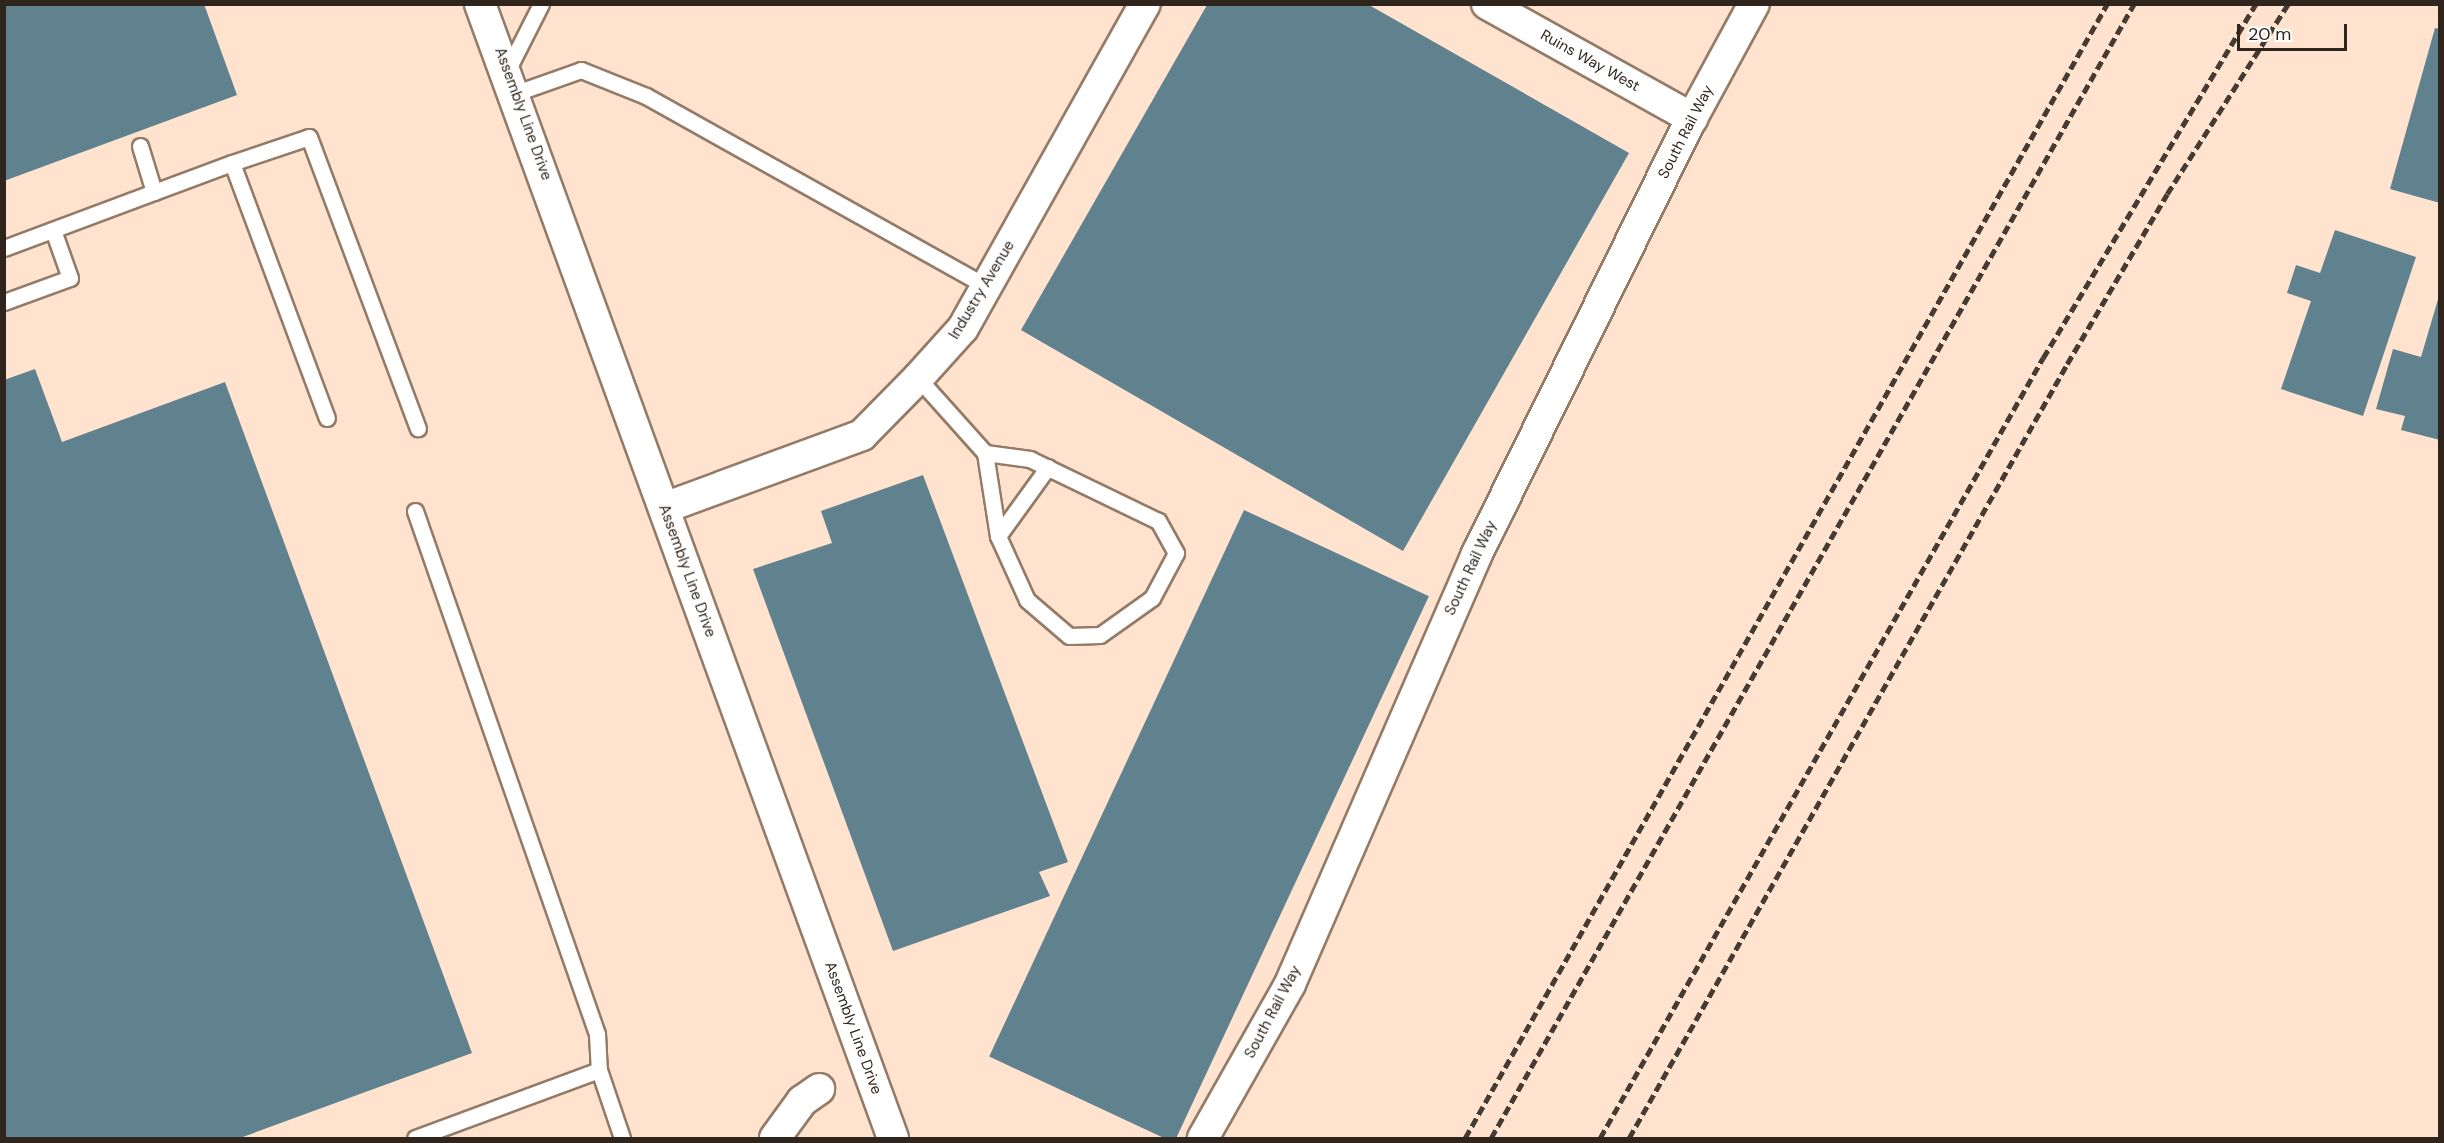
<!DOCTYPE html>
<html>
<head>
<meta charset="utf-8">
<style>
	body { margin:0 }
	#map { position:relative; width:2444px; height:1143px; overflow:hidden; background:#fbf0e7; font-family:"DM Sans",sans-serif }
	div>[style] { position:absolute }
	.built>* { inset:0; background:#ffe3ce; transform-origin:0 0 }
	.building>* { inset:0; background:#60818e; transform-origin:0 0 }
	.roads { filter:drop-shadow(2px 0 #937b67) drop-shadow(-2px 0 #937b67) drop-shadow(0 2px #937b67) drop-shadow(0 -2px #937b67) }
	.service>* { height:15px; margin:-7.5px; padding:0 7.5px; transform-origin:7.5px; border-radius:7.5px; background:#fff }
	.minor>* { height:30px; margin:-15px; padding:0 15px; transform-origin:15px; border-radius:15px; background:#fff }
	.rail>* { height:4.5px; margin-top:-2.25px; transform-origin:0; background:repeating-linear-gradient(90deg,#453b33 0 9px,transparent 0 13.5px) }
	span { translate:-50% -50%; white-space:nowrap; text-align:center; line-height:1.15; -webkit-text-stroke:4.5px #fff; paint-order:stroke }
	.street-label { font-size:15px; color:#2f251d }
	.frame { position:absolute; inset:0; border:6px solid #2f251d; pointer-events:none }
	.scale { position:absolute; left:2237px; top:24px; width:110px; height:27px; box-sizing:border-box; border:3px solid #2f251d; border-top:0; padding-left:8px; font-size:18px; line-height:21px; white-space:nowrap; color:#2f251d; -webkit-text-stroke:4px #fff; paint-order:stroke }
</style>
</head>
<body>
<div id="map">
	<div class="built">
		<div style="left:5px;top:5px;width:2434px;height:1133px"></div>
	</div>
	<div class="building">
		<div style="clip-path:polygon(4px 4px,204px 4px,237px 95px,4px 181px)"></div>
		<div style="clip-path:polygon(1207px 5px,1369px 5px,1629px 153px,1403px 551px,1021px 330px)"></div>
		<div style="clip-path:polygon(2435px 28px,2440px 29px,2440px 203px,2390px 189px)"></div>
		<div style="clip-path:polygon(2335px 230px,2416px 257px,2363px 416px,2281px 389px,2311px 301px,2287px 293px,2296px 265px,2320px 273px)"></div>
		<div style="clip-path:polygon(2439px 296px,2440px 296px,2440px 440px,2401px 430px,2405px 416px,2376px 409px,2393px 349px,2421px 357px)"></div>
		<div style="clip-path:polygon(35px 369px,62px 442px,225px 382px,472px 1053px,240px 1138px,4px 1138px,4px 380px)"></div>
		<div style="clip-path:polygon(923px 475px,1068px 862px,1039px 872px,1050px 896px,893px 951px,753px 569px,832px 543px,821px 511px)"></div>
		<div style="left:1244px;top:510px;width:204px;height:603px;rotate:25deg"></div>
	</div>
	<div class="roads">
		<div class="service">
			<div style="left:508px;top:69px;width:73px;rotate:-63.1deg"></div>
			<div style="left:516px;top:93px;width:69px;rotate:-19.5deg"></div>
			<div style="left:581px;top:70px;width:70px;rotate:21.8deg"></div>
			<div style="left:646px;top:96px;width:389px;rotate:29.2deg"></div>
			<div style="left:232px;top:163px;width:81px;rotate:-18.7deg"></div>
			<div style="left:309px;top:137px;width:311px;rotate:69.5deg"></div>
			<div style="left:154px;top:192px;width:83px;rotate:-20.4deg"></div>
			<div style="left:232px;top:163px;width:272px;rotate:69.6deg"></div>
			<div style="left:4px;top:248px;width:160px;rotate:-20.5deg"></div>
			<div style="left:154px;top:192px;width:48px;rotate:-106.9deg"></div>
			<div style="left:4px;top:302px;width:70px;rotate:-20deg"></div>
			<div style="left:70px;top:278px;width:51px;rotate:-109.5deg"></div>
			<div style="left:918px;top:378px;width:101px;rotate:48.2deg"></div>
			<div style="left:985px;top:453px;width:84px;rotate:81.1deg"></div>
			<div style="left:998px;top:536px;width:70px;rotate:65.6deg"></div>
			<div style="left:1027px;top:600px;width:55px;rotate:40.6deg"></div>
			<div style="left:1069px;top:636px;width:31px;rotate:-2deg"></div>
			<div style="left:1100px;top:635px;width:64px;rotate:-35.4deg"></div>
			<div style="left:1152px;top:598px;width:51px;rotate:-61.9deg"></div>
			<div style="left:1176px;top:553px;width:37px;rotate:-119deg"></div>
			<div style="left:1158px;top:521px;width:142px;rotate:-154.2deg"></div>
			<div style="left:1030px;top:459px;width:45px;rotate:-172.4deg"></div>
			<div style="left:415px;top:511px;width:554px;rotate:70.81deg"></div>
			<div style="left:597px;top:1034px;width:36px;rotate:87deg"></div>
			<div style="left:599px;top:1070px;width:196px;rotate:159.7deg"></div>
			<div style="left:998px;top:536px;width:85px;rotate:-54.1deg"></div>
			<div style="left:599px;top:1070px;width:72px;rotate:71.3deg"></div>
		</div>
		<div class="minor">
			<div style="left:480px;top:4px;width:1207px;rotate:69.99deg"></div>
			<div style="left:1487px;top:4px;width:235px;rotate:29.1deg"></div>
			<div style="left:664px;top:508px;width:211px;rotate:-20.2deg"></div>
			<div style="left:862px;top:435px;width:80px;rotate:-45.5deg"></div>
			<div style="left:918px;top:378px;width:67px;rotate:-48deg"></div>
			<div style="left:963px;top:328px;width:372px;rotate:-60.7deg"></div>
			<div style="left:775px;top:1138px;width:46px;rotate:-53.9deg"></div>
			<div style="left:802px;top:1101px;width:21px;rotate:-35deg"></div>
			<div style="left:1203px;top:1138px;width:177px;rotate:-60.5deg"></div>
			<div style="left:1290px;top:984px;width:469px;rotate:-66.5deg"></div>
			<div style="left:1477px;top:554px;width:486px;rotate:-63.8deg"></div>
			<div style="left:1692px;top:118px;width:130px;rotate:-61.5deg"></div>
		</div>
	</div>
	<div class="rail">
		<div style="left:1465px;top:1138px;width:1303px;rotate:-60.48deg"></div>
		<div style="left:1491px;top:1138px;width:1304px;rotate:-60.45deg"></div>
		<div style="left:1600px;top:1138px;width:897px;rotate:-60.41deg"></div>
		<div style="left:2043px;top:358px;width:413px;rotate:-59deg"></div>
		<div style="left:1629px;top:1138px;width:889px;rotate:-60.49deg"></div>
		<div style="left:2067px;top:364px;width:197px;rotate:-59.5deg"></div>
		<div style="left:2167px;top:194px;width:225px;rotate:-57.5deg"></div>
	</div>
	<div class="street-label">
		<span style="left:1590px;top:61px;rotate:29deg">Ruins Way West</span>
		<span style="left:523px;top:114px;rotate:70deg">Assembly Line Drive</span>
		<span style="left:1686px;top:132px;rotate:-63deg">South Rail Way</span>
		<span style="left:982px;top:290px;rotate:-59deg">Industry Avenue</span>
		<span style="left:1471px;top:568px;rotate:-65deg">South Rail Way</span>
		<span style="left:687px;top:571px;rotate:70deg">Assembly Line Drive</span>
		<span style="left:1273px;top:1012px;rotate:-62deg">South Rail Way</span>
		<span style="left:853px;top:1028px;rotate:70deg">Assembly Line Drive</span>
	</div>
	<div class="frame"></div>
	<div class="scale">20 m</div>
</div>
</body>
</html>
